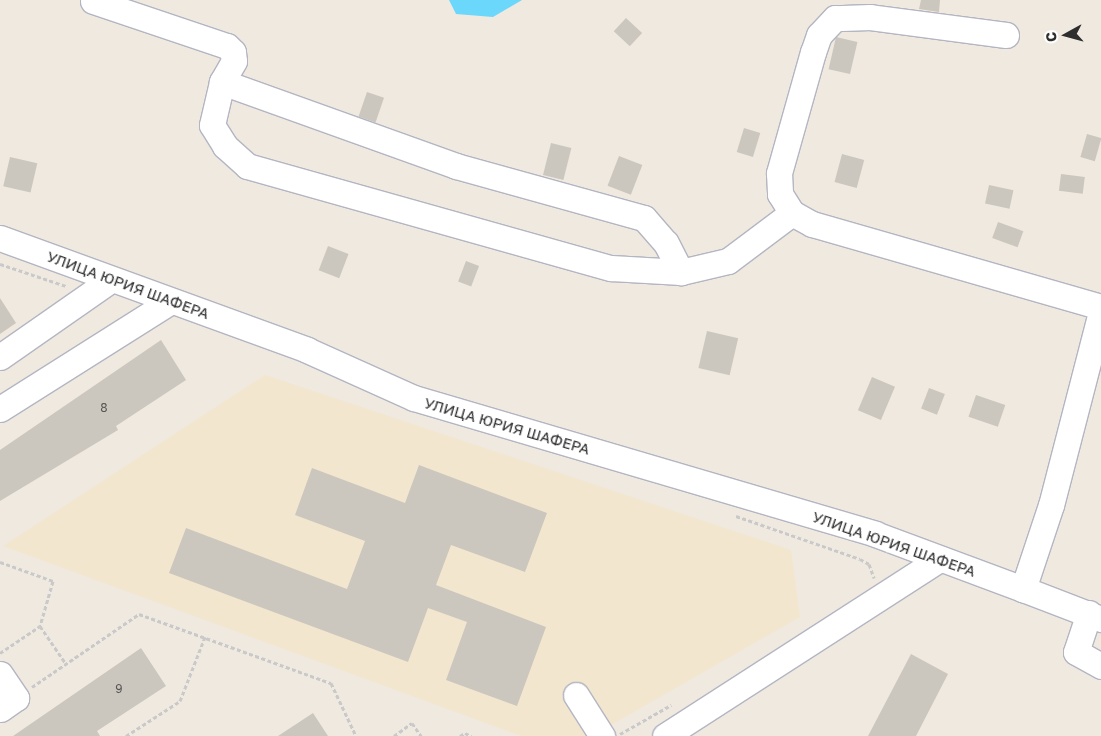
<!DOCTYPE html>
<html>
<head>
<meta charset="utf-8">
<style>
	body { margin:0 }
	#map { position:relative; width:1101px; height:736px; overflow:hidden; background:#f0e9e0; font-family:"Golos Text",sans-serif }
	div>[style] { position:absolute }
	.education>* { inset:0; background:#f3e6ce }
	.water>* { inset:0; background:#6ad7fb }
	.building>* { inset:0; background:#cbc7be; transform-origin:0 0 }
	.path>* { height:3px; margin-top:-1.5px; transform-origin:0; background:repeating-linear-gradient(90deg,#c9c9c9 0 4px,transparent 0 6.5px) }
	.roads { filter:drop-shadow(1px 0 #b3b6c2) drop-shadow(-1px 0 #b3b6c2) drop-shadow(0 1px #b3b6c2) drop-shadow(0 -1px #b3b6c2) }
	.minor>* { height:25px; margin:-12.5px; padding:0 12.5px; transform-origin:12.5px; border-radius:12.5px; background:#fff }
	span { translate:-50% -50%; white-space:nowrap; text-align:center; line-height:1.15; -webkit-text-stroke:5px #fff; paint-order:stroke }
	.number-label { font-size:12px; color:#555452 }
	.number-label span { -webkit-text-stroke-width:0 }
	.street-label { font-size:15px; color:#2e2e2e }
	.north { position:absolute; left:1041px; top:10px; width:50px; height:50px; -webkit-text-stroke:4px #fff; paint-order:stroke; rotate:263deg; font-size:14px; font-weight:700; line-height:20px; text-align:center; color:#2e2e2e }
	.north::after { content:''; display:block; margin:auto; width:18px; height:22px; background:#2e2e2e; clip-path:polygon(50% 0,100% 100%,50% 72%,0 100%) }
</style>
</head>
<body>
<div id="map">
	<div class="education">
		<div style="clip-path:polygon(265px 375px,791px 550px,800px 617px,592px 736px,521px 736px,3px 546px)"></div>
	</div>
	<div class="water">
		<div style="clip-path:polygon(449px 0,522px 0,493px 17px,456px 14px)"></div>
	</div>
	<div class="building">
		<div style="clip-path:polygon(921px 0,940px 0,939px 12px,919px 9px)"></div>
		<div style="left:626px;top:18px;width:22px;height:18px;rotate:43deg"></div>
		<div style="left:836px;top:37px;width:22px;height:33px;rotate:13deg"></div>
		<div style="left:367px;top:92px;width:18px;height:26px;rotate:19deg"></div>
		<div style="left:744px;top:128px;width:17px;height:25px;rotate:17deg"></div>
		<div style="left:1087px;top:134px;width:15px;height:24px;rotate:16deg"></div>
		<div style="left:551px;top:143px;width:21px;height:33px;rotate:14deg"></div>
		<div style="left:842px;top:154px;width:23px;height:29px;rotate:15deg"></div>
		<div style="left:619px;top:156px;width:25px;height:32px;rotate:21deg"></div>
		<div style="left:10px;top:157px;width:28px;height:30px;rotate:13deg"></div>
		<div style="left:1061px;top:174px;width:24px;height:17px;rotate:7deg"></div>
		<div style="left:989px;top:185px;width:25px;height:19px;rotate:12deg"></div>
		<div style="left:998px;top:222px;width:27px;height:17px;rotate:20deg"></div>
		<div style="left:328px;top:246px;width:22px;height:26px;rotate:21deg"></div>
		<div style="left:466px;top:261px;width:14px;height:22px;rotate:21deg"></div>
		<div style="clip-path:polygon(0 298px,16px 323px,0 334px)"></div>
		<div style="left:707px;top:331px;width:32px;height:38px;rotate:13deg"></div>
		<div style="clip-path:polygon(161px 340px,186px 380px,116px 426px,118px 430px,0 501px,0 450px)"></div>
		<div style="left:872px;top:377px;width:25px;height:36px;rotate:23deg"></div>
		<div style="left:929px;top:388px;width:17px;height:22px;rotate:21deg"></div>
		<div style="left:976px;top:395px;width:31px;height:23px;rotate:19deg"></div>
		<div style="clip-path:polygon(419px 465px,547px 513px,525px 572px,451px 545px,436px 585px,546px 627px,517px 706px,446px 680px,467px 622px,428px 608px,408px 662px,169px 573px,186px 528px,347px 589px,365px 541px,295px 515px,312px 468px,405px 503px)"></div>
		<div style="clip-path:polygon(141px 648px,166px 686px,97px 731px,100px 736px,13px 736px)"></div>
		<div style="clip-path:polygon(911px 654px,948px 674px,916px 736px,868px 736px)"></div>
		<div style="clip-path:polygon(313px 713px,328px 736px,278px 736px)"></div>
	</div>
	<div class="path">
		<div style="left:0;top:264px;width:70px;rotate:18.4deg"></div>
		<div style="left:736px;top:516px;width:131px;rotate:19.1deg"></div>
		<div style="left:860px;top:559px;width:10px;rotate:29deg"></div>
		<div style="left:869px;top:564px;width:15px;rotate:70deg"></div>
		<div style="left:0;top:562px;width:56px;rotate:19.7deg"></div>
		<div style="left:53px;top:581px;width:47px;rotate:106.1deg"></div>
		<div style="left:0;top:653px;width:48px;rotate:-34deg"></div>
		<div style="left:40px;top:626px;width:46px;rotate:55.6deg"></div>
		<div style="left:32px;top:687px;width:130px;rotate:-34.3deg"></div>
		<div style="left:139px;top:614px;width:204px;rotate:19.8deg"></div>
		<div style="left:331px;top:683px;width:59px;rotate:64.7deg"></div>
		<div style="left:620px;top:734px;width:59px;rotate:-29.6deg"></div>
		<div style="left:126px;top:736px;width:64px;rotate:-32.9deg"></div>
		<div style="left:180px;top:701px;width:69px;rotate:-68.7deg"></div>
		<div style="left:394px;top:736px;width:22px;rotate:-36deg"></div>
		<div style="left:412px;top:723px;width:16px;rotate:55deg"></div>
		<div style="left:460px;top:736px;width:6px;rotate:-31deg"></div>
		<div style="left:465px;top:733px;width:7px;rotate:27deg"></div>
	</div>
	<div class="roads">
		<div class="minor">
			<div style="left:93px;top:1px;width:141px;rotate:18.6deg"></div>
			<div style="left:227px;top:46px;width:8px;rotate:45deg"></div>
			<div style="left:233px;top:52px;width:9px;rotate:84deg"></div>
			<div style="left:234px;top:61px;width:24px;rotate:120deg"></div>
			<div style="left:222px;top:82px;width:44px;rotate:103.1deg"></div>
			<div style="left:212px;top:125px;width:25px;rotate:58deg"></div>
			<div style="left:225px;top:146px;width:30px;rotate:42deg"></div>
			<div style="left:247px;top:166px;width:378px;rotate:15.7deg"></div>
			<div style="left:611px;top:268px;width:70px;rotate:3.3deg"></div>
			<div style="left:681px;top:272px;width:48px;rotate:-13.2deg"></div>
			<div style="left:728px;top:261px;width:80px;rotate:-36.9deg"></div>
			<div style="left:1006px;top:35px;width:137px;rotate:-172.5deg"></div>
			<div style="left:870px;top:17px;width:35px;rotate:178deg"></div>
			<div style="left:835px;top:18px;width:23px;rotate:133deg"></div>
			<div style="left:819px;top:35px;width:18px;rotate:109deg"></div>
			<div style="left:813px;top:52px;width:126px;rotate:105.7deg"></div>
			<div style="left:779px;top:173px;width:21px;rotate:87deg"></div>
			<div style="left:780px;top:194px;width:22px;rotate:58deg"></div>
			<div style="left:792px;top:213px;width:23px;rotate:29deg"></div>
			<div style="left:812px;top:224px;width:301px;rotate:16deg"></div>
			<div style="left:222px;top:82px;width:249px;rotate:19.7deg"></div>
			<div style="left:456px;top:166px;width:195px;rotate:15.5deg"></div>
			<div style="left:644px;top:218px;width:33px;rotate:49deg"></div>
			<div style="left:666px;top:243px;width:33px;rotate:63deg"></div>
			<div style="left:0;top:238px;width:327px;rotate:20deg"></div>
			<div style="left:307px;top:350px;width:117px;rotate:24.2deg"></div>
			<div style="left:414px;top:398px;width:481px;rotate:16.4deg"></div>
			<div style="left:875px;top:534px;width:158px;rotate:20.4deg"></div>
			<div style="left:1101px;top:312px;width:199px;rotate:104.5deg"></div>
			<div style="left:1051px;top:505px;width:89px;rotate:108.4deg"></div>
			<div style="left:1023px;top:589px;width:84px;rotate:21deg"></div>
			<div style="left:0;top:357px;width:136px;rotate:-34.9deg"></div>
			<div style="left:0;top:409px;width:202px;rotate:-32.3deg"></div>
			<div style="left:1089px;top:613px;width:41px;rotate:108.4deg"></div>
			<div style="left:1076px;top:652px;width:29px;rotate:29deg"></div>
			<div style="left:0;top:674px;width:29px;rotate:56deg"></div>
			<div style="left:16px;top:698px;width:19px;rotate:145deg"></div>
			<div style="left:576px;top:695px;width:49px;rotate:57.6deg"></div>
			<div style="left:665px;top:736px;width:327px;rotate:-32.8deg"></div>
		</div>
	</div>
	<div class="number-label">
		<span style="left:104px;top:408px">8</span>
		<span style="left:119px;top:689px">9</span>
	</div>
	<div class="street-label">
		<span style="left:128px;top:285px;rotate:20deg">УЛИЦА ЮРИЯ ШАФЕРА</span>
		<span style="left:507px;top:426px;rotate:16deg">УЛИЦА ЮРИЯ ШАФЕРА</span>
		<span style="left:894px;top:544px;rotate:19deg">УЛИЦА ЮРИЯ ШАФЕРА</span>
	</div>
	<div class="north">С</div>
</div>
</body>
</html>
